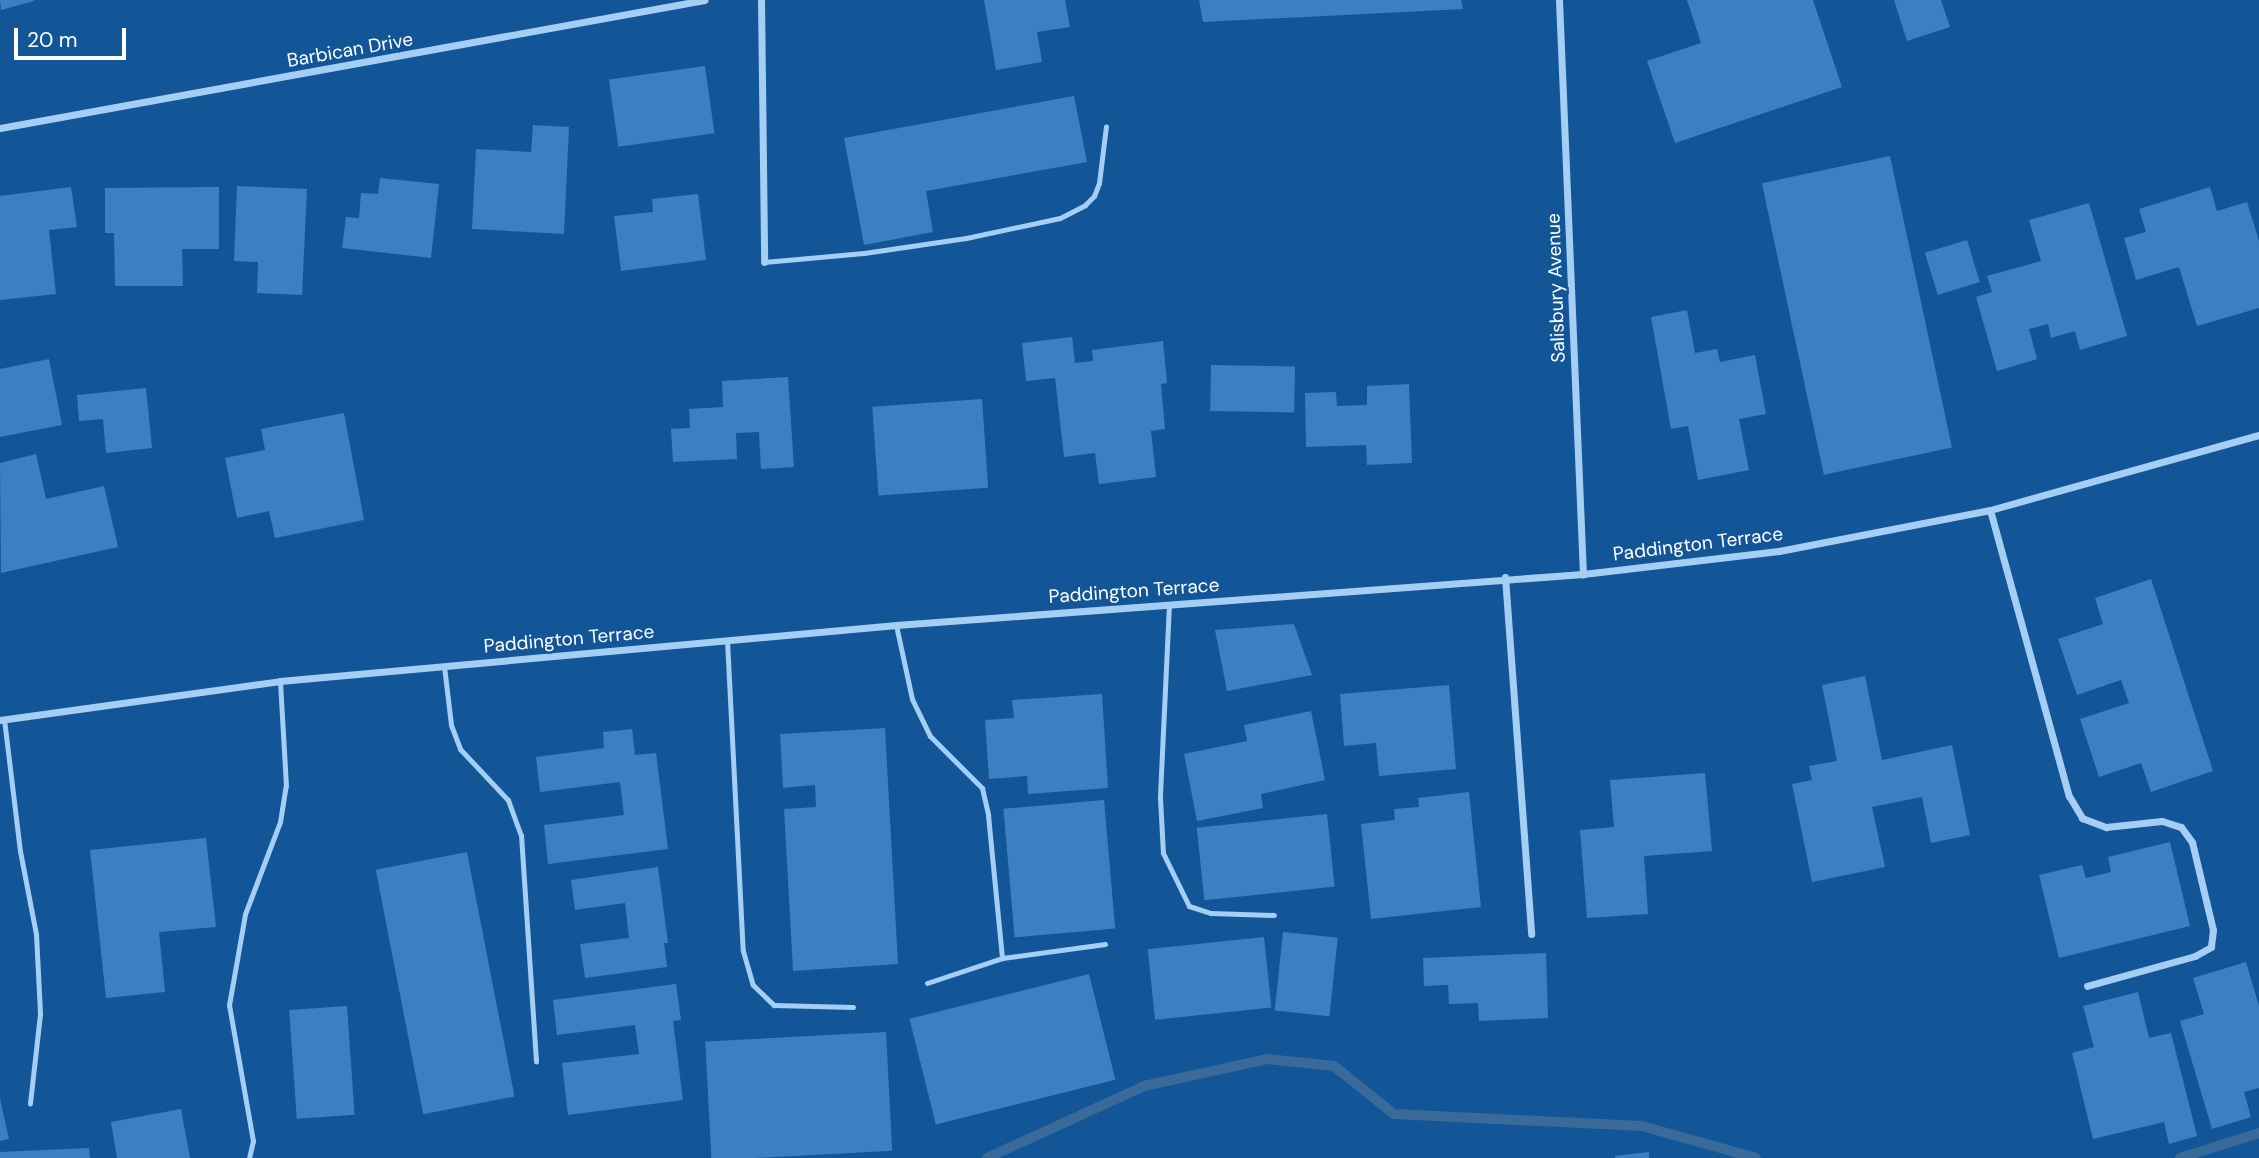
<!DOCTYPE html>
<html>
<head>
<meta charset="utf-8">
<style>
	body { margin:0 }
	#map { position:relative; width:2259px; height:1158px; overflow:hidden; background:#125698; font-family:"DM Sans",sans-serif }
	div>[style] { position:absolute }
	.stream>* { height:10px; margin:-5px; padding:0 5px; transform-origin:5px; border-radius:5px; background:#396a9a }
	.building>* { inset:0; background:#3b80c0; transform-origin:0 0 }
	.lane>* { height:5px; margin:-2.5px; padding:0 2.5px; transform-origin:2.5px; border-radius:2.5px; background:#a4cef3 }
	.street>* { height:7px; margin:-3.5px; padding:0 3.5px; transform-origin:3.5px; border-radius:3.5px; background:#a4cef3 }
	span { translate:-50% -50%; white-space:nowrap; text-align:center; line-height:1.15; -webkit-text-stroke:5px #125698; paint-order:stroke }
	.street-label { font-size:19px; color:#fff }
	.scale { position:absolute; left:14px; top:28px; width:112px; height:32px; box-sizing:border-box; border:4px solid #fff; border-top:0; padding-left:9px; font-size:21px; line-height:24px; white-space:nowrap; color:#fff; -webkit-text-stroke:5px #125698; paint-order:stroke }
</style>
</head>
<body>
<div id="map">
	<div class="stream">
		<div style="left:987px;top:1158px;width:173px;rotate:-24.6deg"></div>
		<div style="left:1144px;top:1086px;width:127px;rotate:-12.3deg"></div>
		<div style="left:1268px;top:1059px;width:66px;rotate:6.1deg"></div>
		<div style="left:1334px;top:1066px;width:77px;rotate:38.7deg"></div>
		<div style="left:1394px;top:1114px;width:248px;rotate:2.8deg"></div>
		<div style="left:1642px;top:1126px;width:118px;rotate:15.7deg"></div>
		<div style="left:2180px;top:1158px;width:83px;rotate:-17.6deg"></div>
	</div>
	<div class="building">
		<div style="clip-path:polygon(0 0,34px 0,34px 1px,1px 10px)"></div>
		<div style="clip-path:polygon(984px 0,1065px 0,1070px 27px,1037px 32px,1042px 62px,996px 70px)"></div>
		<div style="clip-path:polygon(1199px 0,1461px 0,1463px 9px,1203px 22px)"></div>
		<div style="clip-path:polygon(1687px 0,1813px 0,1842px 87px,1675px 143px,1647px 61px,1701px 43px)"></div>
		<div style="clip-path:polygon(1894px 0,1941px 0,1950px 27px,1907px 41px)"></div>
		<div style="left:705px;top:66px;width:68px;height:97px;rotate:82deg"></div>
		<div style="clip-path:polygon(1074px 96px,1087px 162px,926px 191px,933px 232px,864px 245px,844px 138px)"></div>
		<div style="clip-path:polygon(533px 125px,569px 127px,564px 234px,472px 229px,476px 149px,531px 152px)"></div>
		<div style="left:1890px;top:156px;width:298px;height:131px;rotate:78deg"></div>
		<div style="clip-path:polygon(380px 178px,439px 184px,431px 258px,342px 248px,346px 217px,359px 218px,361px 193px,378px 194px)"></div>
		<div style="clip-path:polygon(237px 186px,307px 189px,302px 295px,257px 293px,258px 262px,234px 261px)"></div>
		<div style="clip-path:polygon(71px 187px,77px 227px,49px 230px,56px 294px,0 300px,0 196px)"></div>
		<div style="clip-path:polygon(219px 187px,219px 249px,182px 249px,183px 286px,115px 286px,114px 233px,105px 233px,105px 188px)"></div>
		<div style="clip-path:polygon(2210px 187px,2217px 211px,2247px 202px,2259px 241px,2259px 308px,2197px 326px,2179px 267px,2136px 280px,2124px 238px,2146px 232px,2139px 209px)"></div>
		<div style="clip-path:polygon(698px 194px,706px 260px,621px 271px,614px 216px,653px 212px,652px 199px)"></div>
		<div style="clip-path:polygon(2089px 203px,2127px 336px,2080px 350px,2075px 331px,2051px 338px,2048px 324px,2029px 329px,2037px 359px,1997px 371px,1976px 297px,1992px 292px,1987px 276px,2041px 261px,2029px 220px)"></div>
		<div style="left:1967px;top:240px;width:44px;height:44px;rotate:73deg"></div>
		<div style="clip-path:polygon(1687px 310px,1695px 353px,1717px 349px,1720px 362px,1755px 355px,1766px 414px,1739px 419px,1749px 470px,1698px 480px,1688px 426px,1671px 429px,1651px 317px)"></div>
		<div style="clip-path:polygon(1072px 337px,1075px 363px,1093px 361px,1092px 350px,1163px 341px,1167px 383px,1161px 384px,1165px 429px,1151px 431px,1156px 477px,1099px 484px,1095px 453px,1064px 457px,1055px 378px,1026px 381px,1022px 343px)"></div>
		<div style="clip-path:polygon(49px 359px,62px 425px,0 437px,0 369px)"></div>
		<div style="left:1211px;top:365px;width:84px;height:46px;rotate:1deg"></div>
		<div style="clip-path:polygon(788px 377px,794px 467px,761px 469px,759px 432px,736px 433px,737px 459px,673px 462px,671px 429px,690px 428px,689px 409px,723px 407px,722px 381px)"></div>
		<div style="clip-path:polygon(1409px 384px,1412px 463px,1367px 465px,1366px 445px,1306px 447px,1305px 393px,1336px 392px,1337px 406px,1367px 405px,1367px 386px)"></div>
		<div style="clip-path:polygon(146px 388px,152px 448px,106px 453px,103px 419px,79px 421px,77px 395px)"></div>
		<div style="left:982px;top:399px;width:89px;height:110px;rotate:86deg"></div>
		<div style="clip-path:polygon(344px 413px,364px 520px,275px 538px,269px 511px,237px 518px,225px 458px,265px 450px,261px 429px)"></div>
		<div style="clip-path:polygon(36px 454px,46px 499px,104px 486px,118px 547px,1px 573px,0 463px)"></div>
		<div style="clip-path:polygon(2151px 579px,2213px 771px,2151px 792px,2141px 763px,2099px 777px,2080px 719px,2129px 703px,2121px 680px,2077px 695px,2058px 639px,2103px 624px,2095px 598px)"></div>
		<div style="clip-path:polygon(1294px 624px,1312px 675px,1227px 691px,1215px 630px)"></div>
		<div style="clip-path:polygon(1865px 676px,1882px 760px,1952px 745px,1970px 835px,1931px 843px,1922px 797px,1872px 807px,1885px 867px,1812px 882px,1792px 784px,1812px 780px,1809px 766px,1837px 761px,1822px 685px)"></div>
		<div style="clip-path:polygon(1449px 685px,1456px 769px,1379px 776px,1376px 743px,1344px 746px,1340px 694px)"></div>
		<div style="clip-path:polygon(1102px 694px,1108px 788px,1028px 794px,1027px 776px,989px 779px,985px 720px,1014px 718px,1012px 700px)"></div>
		<div style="clip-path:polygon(1311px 711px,1325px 780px,1261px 794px,1263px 808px,1197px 821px,1184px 754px,1247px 741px,1244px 725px)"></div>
		<div style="clip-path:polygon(885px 728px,898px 964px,793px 971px,784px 809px,816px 807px,815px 785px,783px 788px,780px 734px)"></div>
		<div style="clip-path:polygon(632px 729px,635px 755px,656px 753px,668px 849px,548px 864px,544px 825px,624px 815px,620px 782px,540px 792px,536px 757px,604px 748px,603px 732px)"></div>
		<div style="clip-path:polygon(1705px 773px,1712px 851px,1644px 856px,1648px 914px,1587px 918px,1580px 830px,1614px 827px,1610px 780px)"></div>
		<div style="clip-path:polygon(1469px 792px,1481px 907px,1371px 919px,1361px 824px,1395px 820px,1394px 809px,1419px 807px,1418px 798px)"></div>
		<div style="left:1104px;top:800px;width:129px;height:101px;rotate:85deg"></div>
		<div style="left:1327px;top:814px;width:73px;height:131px;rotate:84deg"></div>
		<div style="clip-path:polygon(206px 838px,216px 927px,159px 932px,165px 992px,106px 998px,90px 850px)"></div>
		<div style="clip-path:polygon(2170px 842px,2190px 926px,2059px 958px,2039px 875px,2082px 865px,2086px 878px,2111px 872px,2108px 857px)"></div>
		<div style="left:467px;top:852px;width:249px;height:93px;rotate:79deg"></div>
		<div style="clip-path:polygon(658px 867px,668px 943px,664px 943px,667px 967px,585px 978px,580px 944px,629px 938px,625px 903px,575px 910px,571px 880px)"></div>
		<div style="left:1283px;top:932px;width:55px;height:79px;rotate:6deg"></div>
		<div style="left:1264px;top:937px;width:71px;height:117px;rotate:84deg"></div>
		<div style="clip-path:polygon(1546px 953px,1548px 1018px,1479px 1021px,1478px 1003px,1449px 1004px,1448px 985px,1424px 986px,1423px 958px)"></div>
		<div style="clip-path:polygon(2246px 962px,2259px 1006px,2259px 1088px,2244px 1092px,2251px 1117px,2212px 1129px,2180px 1021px,2204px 1014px,2193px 978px)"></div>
		<div style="left:1089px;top:974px;width:109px;height:185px;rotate:76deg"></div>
		<div style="clip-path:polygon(676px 984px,681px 1020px,673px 1021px,683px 1100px,568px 1115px,562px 1063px,639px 1054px,635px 1025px,557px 1035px,553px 1000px)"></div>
		<div style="clip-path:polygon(2138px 992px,2149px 1038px,2171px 1033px,2197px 1136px,2169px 1144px,2164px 1122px,2093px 1139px,2072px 1053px,2094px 1047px,2083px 1006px)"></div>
		<div style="left:347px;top:1006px;width:109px;height:58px;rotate:86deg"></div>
		<div style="left:886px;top:1032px;width:119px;height:181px;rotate:87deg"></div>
		<div style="clip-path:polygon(0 1099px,9px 1139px,0 1141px)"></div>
		<div style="clip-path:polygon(181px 1109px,190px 1158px,117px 1158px,111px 1122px)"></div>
		<div style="clip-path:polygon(89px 1148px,90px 1158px,0 1158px,0 1152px)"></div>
		<div style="clip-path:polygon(1649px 1152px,1649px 1158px,1615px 1158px,1615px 1156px)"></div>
	</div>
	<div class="lane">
		<div style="left:764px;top:262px;width:100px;rotate:-5.1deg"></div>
		<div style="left:864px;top:253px;width:103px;rotate:-8.4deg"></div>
		<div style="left:966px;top:238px;width:96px;rotate:-12deg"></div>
		<div style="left:1060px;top:218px;width:28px;rotate:-27deg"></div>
		<div style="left:1085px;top:205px;width:13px;rotate:-45deg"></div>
		<div style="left:1094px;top:196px;width:14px;rotate:-69deg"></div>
		<div style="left:1099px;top:183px;width:57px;rotate:-83deg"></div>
		<div style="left:1169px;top:604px;width:194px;rotate:92.7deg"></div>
		<div style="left:1160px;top:798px;width:55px;rotate:86.9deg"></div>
		<div style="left:1163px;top:853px;width:59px;rotate:63.9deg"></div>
		<div style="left:1189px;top:906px;width:23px;rotate:18deg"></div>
		<div style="left:1211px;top:913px;width:63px;rotate:1.8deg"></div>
		<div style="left:896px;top:625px;width:76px;rotate:77.8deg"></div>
		<div style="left:912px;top:699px;width:41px;rotate:64.1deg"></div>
		<div style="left:930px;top:736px;width:74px;rotate:45deg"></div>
		<div style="left:982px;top:788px;width:28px;rotate:77deg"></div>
		<div style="left:988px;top:815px;width:144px;rotate:84.4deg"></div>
		<div style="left:727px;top:640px;width:311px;rotate:87.1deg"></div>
		<div style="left:743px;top:951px;width:35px;rotate:74deg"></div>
		<div style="left:753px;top:985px;width:29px;rotate:44deg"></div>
		<div style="left:774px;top:1005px;width:79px;rotate:1.5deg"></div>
		<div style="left:444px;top:666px;width:59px;rotate:83.2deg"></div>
		<div style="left:451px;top:725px;width:26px;rotate:69deg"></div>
		<div style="left:460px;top:749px;width:70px;rotate:46.7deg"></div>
		<div style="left:508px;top:800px;width:37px;rotate:70deg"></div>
		<div style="left:521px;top:835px;width:227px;rotate:86.2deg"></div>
		<div style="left:4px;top:719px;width:133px;rotate:83.1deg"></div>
		<div style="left:20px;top:851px;width:85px;rotate:79.1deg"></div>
		<div style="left:36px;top:934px;width:80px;rotate:87.1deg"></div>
		<div style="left:40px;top:1014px;width:90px;rotate:96.4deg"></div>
		<div style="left:927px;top:983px;width:79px;rotate:-18.4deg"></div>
		<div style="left:1002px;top:958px;width:104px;rotate:-7.7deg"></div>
		<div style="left:249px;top:1158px;width:17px;rotate:-77deg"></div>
		<div style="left:253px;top:1141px;width:138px;rotate:-100deg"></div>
		<div style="left:229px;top:1005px;width:92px;rotate:-80deg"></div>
		<div style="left:245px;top:914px;width:98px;rotate:-69.2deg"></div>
		<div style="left:280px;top:822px;width:36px;rotate:-81deg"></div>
		<div style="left:286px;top:786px;width:105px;rotate:-93.3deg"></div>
	</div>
	<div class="street">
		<div style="left:761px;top:0;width:262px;rotate:89.3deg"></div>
		<div style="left:1559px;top:0;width:575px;rotate:87.61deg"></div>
		<div style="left:0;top:128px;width:716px;rotate:-10.3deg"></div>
		<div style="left:1990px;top:510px;width:297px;rotate:74.6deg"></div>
		<div style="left:2069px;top:796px;width:26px;rotate:59deg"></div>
		<div style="left:2082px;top:818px;width:26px;rotate:21deg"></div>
		<div style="left:2106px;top:827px;width:56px;rotate:-6.1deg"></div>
		<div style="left:2162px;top:821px;width:20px;rotate:18deg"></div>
		<div style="left:2181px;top:827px;width:19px;rotate:54deg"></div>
		<div style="left:2192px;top:842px;width:90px;rotate:76.6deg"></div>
		<div style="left:2213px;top:930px;width:17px;rotate:97deg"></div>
		<div style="left:2211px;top:947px;width:18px;rotate:151deg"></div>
		<div style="left:2195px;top:956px;width:112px;rotate:164.5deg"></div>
		<div style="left:1505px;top:577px;width:358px;rotate:85.8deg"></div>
		<div style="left:0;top:720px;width:283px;rotate:-7.9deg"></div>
		<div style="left:280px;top:681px;width:619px;rotate:-5.19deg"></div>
		<div style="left:896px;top:625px;width:689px;rotate:-4.25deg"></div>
		<div style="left:1583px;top:574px;width:197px;rotate:-6.7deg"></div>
		<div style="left:1779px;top:551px;width:215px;rotate:-11deg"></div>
		<div style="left:1990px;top:510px;width:279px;rotate:-15.6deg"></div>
	</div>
	<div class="street-label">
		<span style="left:350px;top:50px;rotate:-10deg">Barbican Drive</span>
		<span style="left:1556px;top:288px;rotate:-92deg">Salisbury Avenue</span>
		<span style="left:1698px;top:544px;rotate:-7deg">Paddington Terrace</span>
		<span style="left:1134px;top:591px;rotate:-4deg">Paddington Terrace</span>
		<span style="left:569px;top:639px;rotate:-5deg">Paddington Terrace</span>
	</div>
	<div class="scale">20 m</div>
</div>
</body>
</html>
